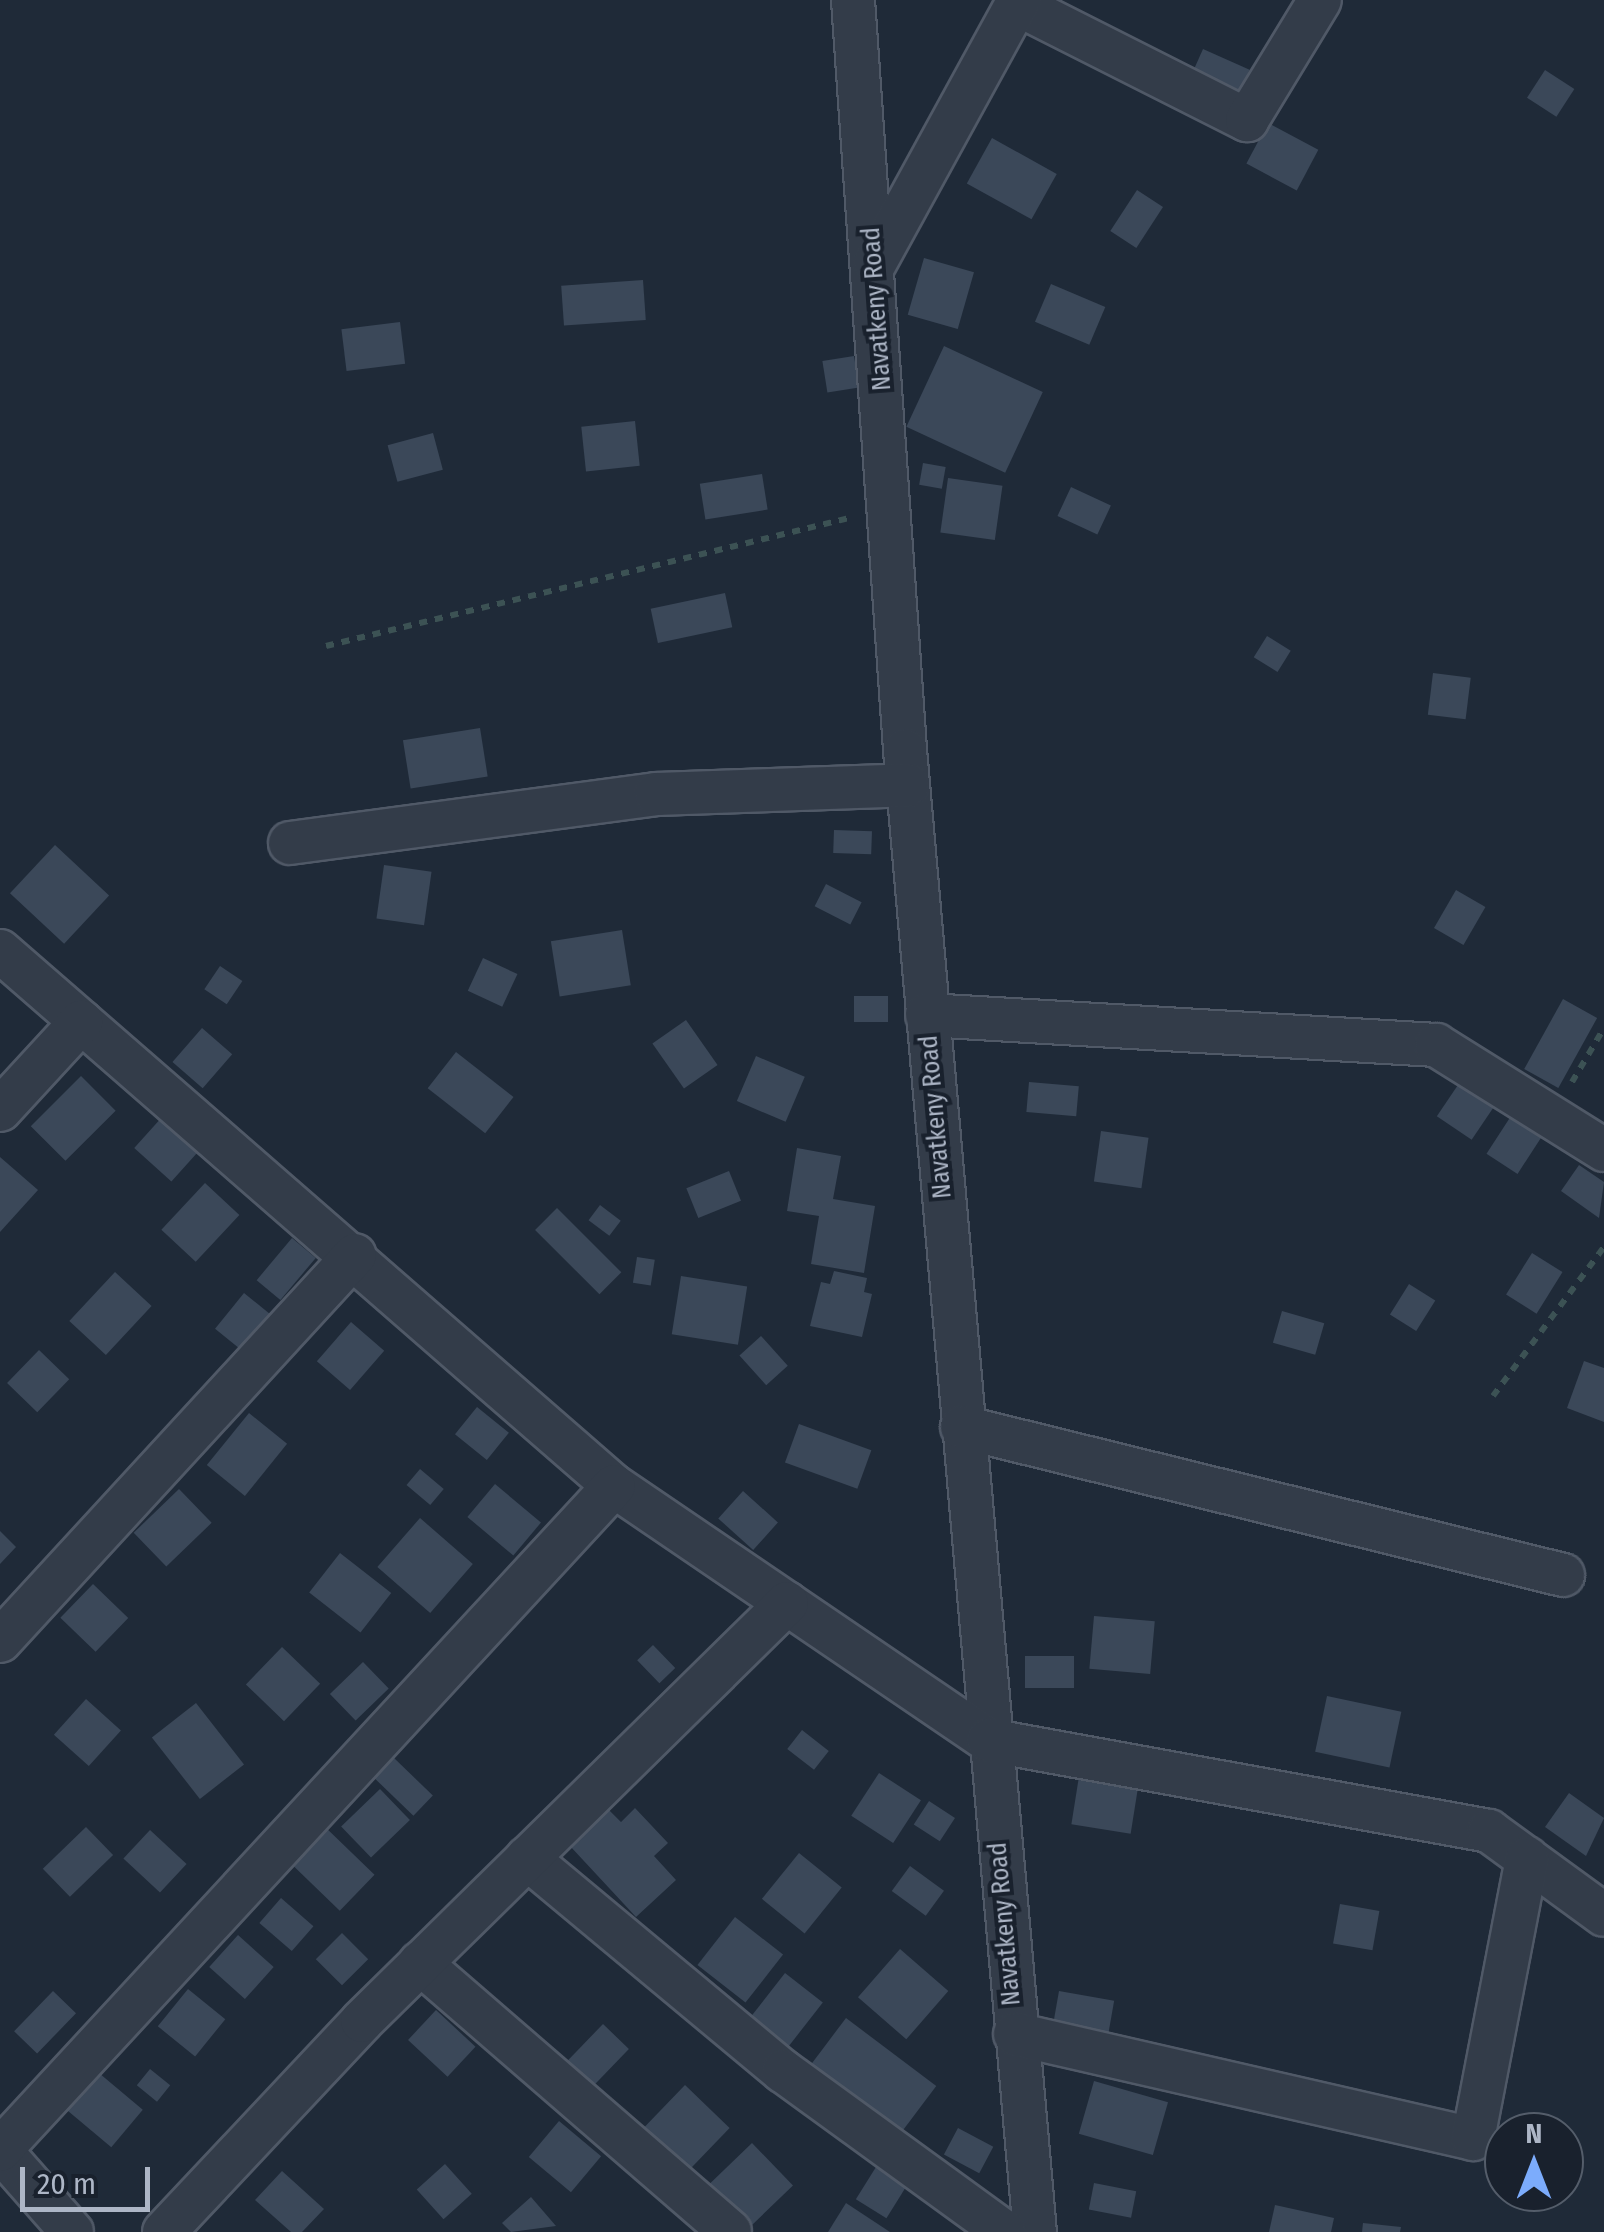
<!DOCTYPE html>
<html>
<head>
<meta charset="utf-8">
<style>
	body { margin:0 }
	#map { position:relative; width:1604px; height:2232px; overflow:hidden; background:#1f2a38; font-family:"Fira Sans Condensed",sans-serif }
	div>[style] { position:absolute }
	.building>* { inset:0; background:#3b4859; transform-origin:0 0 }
	.path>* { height:6px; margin-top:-3px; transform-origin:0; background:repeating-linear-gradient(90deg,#3c5254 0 8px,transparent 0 16px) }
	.roads { filter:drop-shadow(2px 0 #505967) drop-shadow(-2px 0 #505967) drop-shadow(0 2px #505967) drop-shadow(0 -2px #505967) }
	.minor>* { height:42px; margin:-21px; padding:0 21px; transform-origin:21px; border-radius:21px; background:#333c49 }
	span { translate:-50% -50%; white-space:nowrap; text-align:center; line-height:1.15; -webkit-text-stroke:8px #19212d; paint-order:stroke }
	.street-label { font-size:25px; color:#adb6c6 }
	.north { position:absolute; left:1484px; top:2112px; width:100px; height:100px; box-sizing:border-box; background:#19212d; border:2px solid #545d6a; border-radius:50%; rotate:0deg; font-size:28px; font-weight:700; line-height:40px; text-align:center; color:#adb6c6 }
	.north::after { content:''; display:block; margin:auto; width:35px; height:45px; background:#7cacfc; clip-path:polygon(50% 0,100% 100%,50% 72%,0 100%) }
	.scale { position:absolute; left:20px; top:2167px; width:130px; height:45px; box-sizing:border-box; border:5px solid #adb6c6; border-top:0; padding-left:12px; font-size:30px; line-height:35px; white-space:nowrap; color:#adb6c6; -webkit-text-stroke:8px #19212d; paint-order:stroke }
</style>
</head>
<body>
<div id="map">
	<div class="building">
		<div style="left:1203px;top:49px;width:51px;height:35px;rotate:24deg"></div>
		<div style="left:1545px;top:70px;width:35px;height:33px;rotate:33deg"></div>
		<div style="left:1268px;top:123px;width:57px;height:46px;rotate:28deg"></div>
		<div style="left:992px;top:138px;width:74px;height:52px;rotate:29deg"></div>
		<div style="left:1137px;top:190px;width:31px;height:49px;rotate:33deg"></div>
		<div style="left:924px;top:258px;width:52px;height:59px;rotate:16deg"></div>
		<div style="left:643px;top:280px;width:40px;height:82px;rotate:86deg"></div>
		<div style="left:1051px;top:284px;width:59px;height:41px;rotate:23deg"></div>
		<div style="left:400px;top:322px;width:42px;height:59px;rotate:83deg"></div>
		<div style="left:944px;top:346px;width:109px;height:89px;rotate:25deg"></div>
		<div style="left:854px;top:356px;width:32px;height:32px;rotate:81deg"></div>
		<div style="left:635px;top:421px;width:45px;height:54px;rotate:84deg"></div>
		<div style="left:433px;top:433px;width:38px;height:47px;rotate:75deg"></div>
		<div style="left:923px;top:463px;width:23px;height:22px;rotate:10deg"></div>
		<div style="left:762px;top:474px;width:36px;height:63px;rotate:81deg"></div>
		<div style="left:948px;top:478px;width:55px;height:55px;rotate:8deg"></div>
		<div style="left:1071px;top:487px;width:44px;height:32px;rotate:25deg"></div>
		<div style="left:725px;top:593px;width:35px;height:76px;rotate:78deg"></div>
		<div style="left:1267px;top:636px;width:28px;height:25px;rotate:32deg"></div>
		<div style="left:1433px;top:673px;width:38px;height:42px;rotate:7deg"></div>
		<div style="left:480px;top:728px;width:49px;height:78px;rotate:81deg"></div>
		<div style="left:834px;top:830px;width:38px;height:23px;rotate:2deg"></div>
		<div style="left:55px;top:845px;width:74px;height:66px;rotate:43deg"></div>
		<div style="left:384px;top:865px;width:48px;height:54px;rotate:8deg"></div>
		<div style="left:826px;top:884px;width:40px;height:25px;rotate:27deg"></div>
		<div style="left:1456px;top:890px;width:34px;height:44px;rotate:30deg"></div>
		<div style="left:622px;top:930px;width:56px;height:72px;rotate:81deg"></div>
		<div style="left:483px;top:958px;width:38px;height:36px;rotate:25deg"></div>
		<div style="left:220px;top:966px;width:27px;height:28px;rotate:34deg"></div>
		<div style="left:854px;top:996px;width:34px;height:26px"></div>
		<div style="left:1563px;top:999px;width:39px;height:80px;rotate:29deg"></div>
		<div style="left:686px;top:1020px;width:55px;height:41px;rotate:55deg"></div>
		<div style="left:202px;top:1028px;width:40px;height:45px;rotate:41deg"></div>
		<div style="left:456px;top:1052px;width:73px;height:46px;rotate:38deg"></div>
		<div style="left:756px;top:1056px;width:53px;height:49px;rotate:23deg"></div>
		<div style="left:81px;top:1076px;width:49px;height:71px;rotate:45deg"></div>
		<div style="left:1462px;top:1079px;width:42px;height:45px;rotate:34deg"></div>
		<div style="left:1029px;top:1082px;width:50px;height:30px;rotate:5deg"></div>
		<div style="left:163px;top:1116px;width:50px;height:43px;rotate:42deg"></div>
		<div style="left:1511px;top:1116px;width:37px;height:45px;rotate:33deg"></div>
		<div style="left:1101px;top:1131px;width:48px;height:51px;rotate:8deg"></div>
		<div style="clip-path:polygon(797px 1148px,841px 1156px,833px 1199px,875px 1206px,864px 1273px,811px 1264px,819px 1216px,787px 1211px)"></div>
		<div style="clip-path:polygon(0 1157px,38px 1190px,0 1232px)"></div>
		<div style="clip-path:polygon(1579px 1165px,1604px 1182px,1599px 1218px,1561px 1191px)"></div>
		<div style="left:729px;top:1171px;width:32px;height:46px;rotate:68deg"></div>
		<div style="left:205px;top:1183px;width:47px;height:64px;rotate:43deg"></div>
		<div style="left:600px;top:1205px;width:26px;height:19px;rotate:37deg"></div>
		<div style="left:557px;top:1208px;width:91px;height:31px;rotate:45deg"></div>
		<div style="left:292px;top:1238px;width:31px;height:55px;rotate:40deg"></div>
		<div style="left:1532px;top:1253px;width:36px;height:49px;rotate:32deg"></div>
		<div style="left:637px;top:1257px;width:18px;height:26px;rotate:9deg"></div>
		<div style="clip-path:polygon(834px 1271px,867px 1278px,864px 1292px,872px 1294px,862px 1337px,810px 1326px,821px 1282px,830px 1284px)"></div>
		<div style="left:115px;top:1272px;width:50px;height:67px;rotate:43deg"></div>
		<div style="left:681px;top:1276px;width:67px;height:59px;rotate:9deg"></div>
		<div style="left:1409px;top:1284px;width:31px;height:36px;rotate:32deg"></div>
		<div style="left:244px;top:1293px;width:33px;height:46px;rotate:39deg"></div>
		<div style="left:1282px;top:1311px;width:44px;height:33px;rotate:16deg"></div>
		<div style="left:351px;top:1322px;width:44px;height:52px;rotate:41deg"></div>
		<div style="left:761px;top:1336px;width:40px;height:29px;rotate:48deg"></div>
		<div style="left:39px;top:1350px;width:42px;height:46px;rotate:44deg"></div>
		<div style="clip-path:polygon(1584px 1361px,1604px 1368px,1604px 1422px,1567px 1408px)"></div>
		<div style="left:477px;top:1407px;width:41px;height:35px;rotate:39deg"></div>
		<div style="left:249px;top:1413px;width:49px;height:67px;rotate:39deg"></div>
		<div style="left:799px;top:1424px;width:77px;height:41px;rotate:20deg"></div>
		<div style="left:420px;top:1469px;width:31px;height:21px;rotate:40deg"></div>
		<div style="left:495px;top:1484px;width:60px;height:43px;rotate:40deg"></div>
		<div style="left:179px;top:1489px;width:47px;height:63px;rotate:46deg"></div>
		<div style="left:743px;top:1491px;width:47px;height:37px;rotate:42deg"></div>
		<div style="left:420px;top:1518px;width:70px;height:65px;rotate:41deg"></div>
		<div style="clip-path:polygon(0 1531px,16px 1547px,0 1564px)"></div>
		<div style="left:340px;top:1553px;width:65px;height:50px;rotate:38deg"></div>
		<div style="left:93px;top:1584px;width:49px;height:47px;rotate:44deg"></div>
		<div style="left:1094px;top:1616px;width:61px;height:53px;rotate:5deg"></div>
		<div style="left:653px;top:1645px;width:32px;height:22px;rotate:46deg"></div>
		<div style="left:282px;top:1647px;width:53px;height:52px;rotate:44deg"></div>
		<div style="left:1025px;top:1656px;width:49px;height:32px"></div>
		<div style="left:363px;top:1662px;width:37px;height:46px;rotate:46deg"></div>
		<div style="left:1327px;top:1696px;width:76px;height:57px;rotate:12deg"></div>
		<div style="left:86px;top:1699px;width:47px;height:48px;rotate:42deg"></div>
		<div style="left:196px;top:1703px;width:78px;height:56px;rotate:52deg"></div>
		<div style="left:802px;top:1730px;width:34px;height:24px;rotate:38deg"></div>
		<div style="left:394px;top:1758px;width:54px;height:28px;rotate:44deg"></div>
		<div style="left:1080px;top:1770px;width:60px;height:55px;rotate:9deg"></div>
		<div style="left:879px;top:1773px;width:50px;height:51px;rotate:33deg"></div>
		<div style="left:380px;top:1789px;width:43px;height:54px;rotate:46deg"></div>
		<div style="clip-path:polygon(1569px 1793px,1604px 1818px,1586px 1856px,1545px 1827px)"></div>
		<div style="left:929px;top:1801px;width:31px;height:28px;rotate:33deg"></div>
		<div style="clip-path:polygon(635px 1808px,668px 1843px,654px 1856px,676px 1880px,636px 1917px,570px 1846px,609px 1810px,621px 1822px)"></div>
		<div style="left:322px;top:1824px;width:73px;height:50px;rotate:44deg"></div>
		<div style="left:86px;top:1827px;width:39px;height:60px;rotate:46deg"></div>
		<div style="left:150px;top:1830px;width:50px;height:39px;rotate:43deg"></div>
		<div style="left:799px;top:1853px;width:55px;height:59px;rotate:39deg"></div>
		<div style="left:910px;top:1866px;width:42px;height:31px;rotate:36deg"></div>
		<div style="left:281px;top:1898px;width:43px;height:33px;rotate:41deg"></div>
		<div style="left:1340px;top:1904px;width:40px;height:40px;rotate:10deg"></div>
		<div style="left:735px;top:1917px;width:61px;height:61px;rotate:38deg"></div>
		<div style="left:342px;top:1933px;width:37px;height:37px;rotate:45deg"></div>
		<div style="left:238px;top:1935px;width:48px;height:43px;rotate:42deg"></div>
		<div style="left:900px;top:1949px;width:64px;height:64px;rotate:41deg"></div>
		<div style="left:785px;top:1973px;width:48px;height:58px;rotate:38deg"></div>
		<div style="left:188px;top:1989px;width:48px;height:48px;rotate:39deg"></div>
		<div style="left:53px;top:1991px;width:32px;height:56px;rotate:44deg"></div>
		<div style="left:1059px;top:1991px;width:56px;height:33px;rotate:10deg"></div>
		<div style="left:436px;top:2010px;width:54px;height:41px;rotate:43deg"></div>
		<div style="left:846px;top:2018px;width:113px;height:60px;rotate:37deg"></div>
		<div style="left:603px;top:2024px;width:36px;height:51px;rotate:44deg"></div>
		<div style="left:93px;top:2068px;width:65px;height:49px;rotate:40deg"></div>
		<div style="left:150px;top:2069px;width:26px;height:21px;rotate:39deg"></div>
		<div style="left:1094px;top:2081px;width:77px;height:55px;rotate:16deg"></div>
		<div style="left:685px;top:2085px;width:62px;height:61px;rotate:44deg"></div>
		<div style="left:559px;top:2121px;width:55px;height:47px;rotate:40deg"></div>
		<div style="left:958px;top:2128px;width:40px;height:30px;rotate:28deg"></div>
		<div style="left:752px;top:2143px;width:59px;height:66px;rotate:46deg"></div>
		<div style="left:445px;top:2164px;width:40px;height:38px;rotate:48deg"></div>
		<div style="left:876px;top:2167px;width:36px;height:38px;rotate:32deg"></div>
		<div style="clip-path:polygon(282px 2171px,324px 2209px,302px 2232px,291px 2232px,255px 2200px)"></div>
		<div style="left:1094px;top:2183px;width:43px;height:27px;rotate:11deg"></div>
		<div style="clip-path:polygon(531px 2197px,556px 2226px,511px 2232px,502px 2223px)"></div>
		<div style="clip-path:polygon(846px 2203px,890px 2232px,828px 2232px)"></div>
		<div style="clip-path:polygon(1275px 2205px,1334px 2218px,1331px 2232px,1269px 2232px)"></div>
		<div style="clip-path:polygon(1363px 2223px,1401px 2227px,1400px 2232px,1362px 2232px)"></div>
	</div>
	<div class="path">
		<div style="left:326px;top:646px;width:538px;rotate:-13.75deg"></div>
		<div style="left:1572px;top:1082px;width:63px;rotate:-59.3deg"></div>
		<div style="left:1493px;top:1396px;width:186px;rotate:-53.3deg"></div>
	</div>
	<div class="roads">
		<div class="minor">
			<div style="left:853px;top:0;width:752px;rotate:86.03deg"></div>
			<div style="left:905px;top:750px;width:1488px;rotate:84.99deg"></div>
			<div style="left:1017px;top:4px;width:258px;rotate:26.8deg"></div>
			<div style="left:1247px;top:120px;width:140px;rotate:-58.7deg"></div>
			<div style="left:875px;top:263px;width:300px;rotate:-61.3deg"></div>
			<div style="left:290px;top:843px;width:369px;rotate:-7.6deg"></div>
			<div style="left:656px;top:794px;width:252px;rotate:-2deg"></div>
			<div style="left:0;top:951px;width:814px;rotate:41.07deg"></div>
			<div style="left:614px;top:1486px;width:452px;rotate:34.2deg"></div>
			<div style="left:988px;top:1740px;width:509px;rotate:10.29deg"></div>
			<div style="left:1489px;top:1831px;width:142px;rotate:36.1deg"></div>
			<div style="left:927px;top:1015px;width:510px;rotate:3.37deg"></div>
			<div style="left:1436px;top:1045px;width:198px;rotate:32deg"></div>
			<div style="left:0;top:1110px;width:120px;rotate:-47.4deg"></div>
			<div style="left:962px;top:1427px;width:619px;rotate:13.83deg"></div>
			<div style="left:0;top:1641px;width:524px;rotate:-47.4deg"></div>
			<div style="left:527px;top:1858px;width:333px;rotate:39.8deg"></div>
			<div style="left:783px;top:2071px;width:274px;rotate:36deg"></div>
			<div style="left:420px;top:1963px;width:410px;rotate:40.9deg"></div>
			<div style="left:1015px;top:2034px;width:470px;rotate:12.9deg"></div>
			<div style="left:1473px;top:2139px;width:286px;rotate:-79.1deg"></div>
			<div style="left:72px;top:2232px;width:109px;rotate:-131.3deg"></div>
			<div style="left:0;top:2150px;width:904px;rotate:-47.24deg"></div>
			<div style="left:164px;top:2232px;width:289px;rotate:-46.8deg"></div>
			<div style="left:362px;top:2021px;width:596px;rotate:-44.52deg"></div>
		</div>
	</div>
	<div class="street-label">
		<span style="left:877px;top:309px;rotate:-94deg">Navatkeny Road</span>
		<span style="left:936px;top:1117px;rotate:-95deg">Navatkeny Road</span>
		<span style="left:1005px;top:1924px;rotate:-95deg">Navatkeny Road</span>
	</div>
	<div class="north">N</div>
	<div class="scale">20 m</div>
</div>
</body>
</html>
